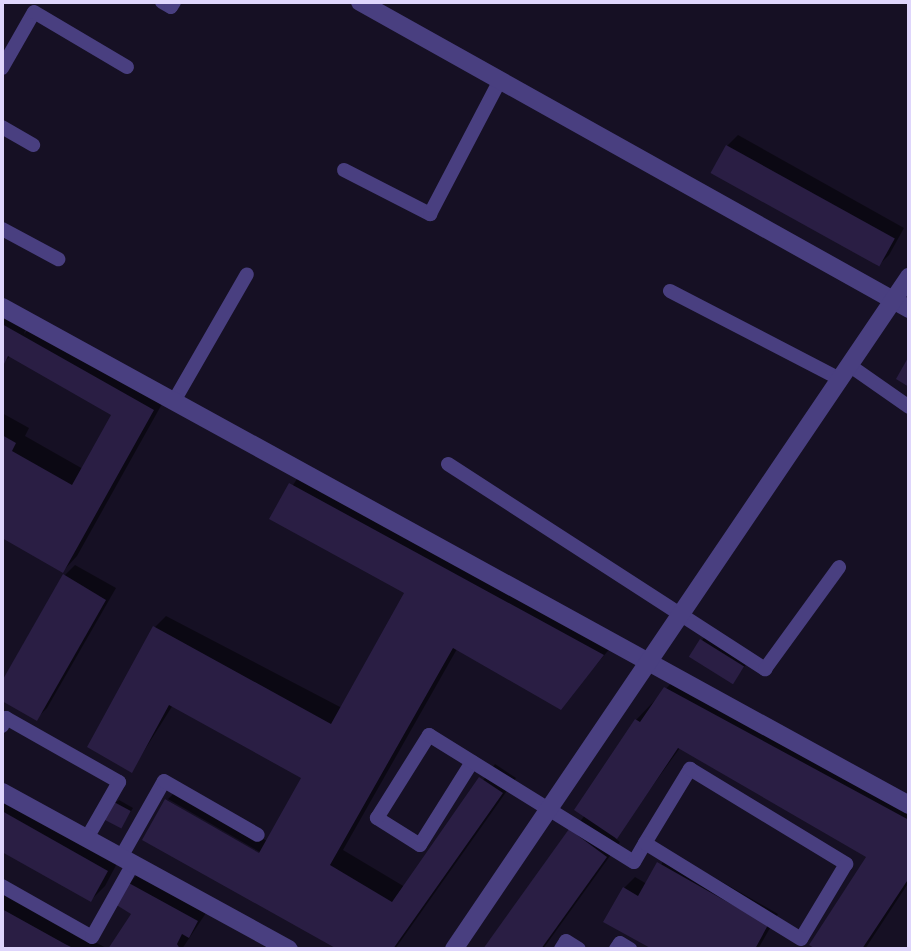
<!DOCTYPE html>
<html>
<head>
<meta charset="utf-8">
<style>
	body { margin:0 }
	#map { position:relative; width:911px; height:951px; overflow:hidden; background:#161024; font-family:"Space Grotesk",sans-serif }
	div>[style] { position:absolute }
	.shadow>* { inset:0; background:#0007 }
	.building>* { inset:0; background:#2a1e44; transform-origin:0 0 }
	.lane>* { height:14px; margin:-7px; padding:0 7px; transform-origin:7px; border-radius:7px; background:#493f80 }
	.street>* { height:18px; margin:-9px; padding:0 9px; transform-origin:9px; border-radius:9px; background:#493f80 }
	span { translate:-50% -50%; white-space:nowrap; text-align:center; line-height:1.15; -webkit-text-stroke:7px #161024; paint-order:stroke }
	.frame { position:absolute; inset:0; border:4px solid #dfd6fc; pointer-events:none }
</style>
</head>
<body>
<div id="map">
	<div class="shadow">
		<div style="clip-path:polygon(738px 135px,904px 228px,889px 255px,878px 266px,727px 146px)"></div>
		<div style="clip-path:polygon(2px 313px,26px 327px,24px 334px,36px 321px,167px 395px,77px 556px,63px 571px,2px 536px,2px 413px,29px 428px,25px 436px,83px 469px,114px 414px,11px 356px,2px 363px)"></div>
		<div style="clip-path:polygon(301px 473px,617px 640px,560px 708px,457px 649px,343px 850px,405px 887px,495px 764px,516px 778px,395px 949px,341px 949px,144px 839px,167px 800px,263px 858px,265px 855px,168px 799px,177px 790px,267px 841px,303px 777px,173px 705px,132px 770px,89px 747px,155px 627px,166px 616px,342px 708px,406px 593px,271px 518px)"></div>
		<div style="clip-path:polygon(75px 565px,116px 588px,47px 708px,36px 719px,2px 699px,2px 685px,64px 576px)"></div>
		<div style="clip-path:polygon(709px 633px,750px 659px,733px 682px,702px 640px)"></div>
		<div style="clip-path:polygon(680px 674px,909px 801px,909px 882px,865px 949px,820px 949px,811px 944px,868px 856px,682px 745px,615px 838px,620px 842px,543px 949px,485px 949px,585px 815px,636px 720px)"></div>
		<div style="clip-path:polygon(2px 789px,121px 856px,105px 886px,91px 900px,2px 850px)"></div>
		<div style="clip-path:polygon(119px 800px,133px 808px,121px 827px,115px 803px)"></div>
		<div style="clip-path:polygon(670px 852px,778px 914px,758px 949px,655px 949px,606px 921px,624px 888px,635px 877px,647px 884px)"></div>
		<div style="clip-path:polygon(140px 872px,208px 910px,182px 949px,110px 949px,133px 913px,129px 883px)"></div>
		<div style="clip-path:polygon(2px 892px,108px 949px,4px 949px)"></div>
	</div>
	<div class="building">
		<div style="left:726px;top:145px;width:193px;height:32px;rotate:29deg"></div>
		<div style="clip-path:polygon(2px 324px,154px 410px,63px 573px,2px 538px,2px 435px,16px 443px,12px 451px,72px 485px,111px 415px,8px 356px,2px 368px)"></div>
		<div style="clip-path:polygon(909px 356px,909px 387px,896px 379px)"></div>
		<div style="clip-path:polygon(289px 483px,604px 655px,561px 710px,453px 648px,330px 865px,392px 902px,479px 777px,503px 793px,393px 949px,337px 949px,142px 840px,165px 799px,259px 853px,301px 778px,169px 705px,132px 773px,87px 747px,153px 626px,331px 724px,404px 593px,269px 519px)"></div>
		<div style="clip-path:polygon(63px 574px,106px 600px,37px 721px,2px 701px,2px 681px)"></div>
		<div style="left:700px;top:639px;width:52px;height:21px;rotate:32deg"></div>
		<div style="clip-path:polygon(664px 687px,909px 820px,909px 878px,862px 949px,816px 949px,809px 945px,866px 857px,678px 748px,617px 839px,574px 810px,635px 719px,640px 722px)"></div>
		<div style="left:114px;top:802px;width:19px;height:20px;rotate:28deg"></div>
		<div style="clip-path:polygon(2px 811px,108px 871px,91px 902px,2px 852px)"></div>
		<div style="clip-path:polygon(569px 829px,607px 857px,541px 949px,483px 949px)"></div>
		<div style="clip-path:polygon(657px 862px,768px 925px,755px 949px,652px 949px,603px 922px,623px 887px,638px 896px)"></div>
		<div style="clip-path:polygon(127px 882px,198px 921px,189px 938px,182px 934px,177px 944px,180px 949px,108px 949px,131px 914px,115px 904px)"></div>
		<div style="clip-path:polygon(2px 909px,65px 944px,75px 949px,2px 949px)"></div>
	</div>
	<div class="lane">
		<div style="left:162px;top:2px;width:10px;rotate:29deg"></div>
		<div style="left:171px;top:7px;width:6px;rotate:-59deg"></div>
		<div style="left:2px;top:68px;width:64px;rotate:-60.3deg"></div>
		<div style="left:34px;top:12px;width:108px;rotate:30.6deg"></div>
		<div style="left:2px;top:127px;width:36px;rotate:30deg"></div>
		<div style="left:344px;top:170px;width:97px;rotate:27.1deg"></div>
		<div style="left:430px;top:214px;width:151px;rotate:-62.4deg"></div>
		<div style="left:2px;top:229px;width:64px;rotate:28.2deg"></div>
		<div style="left:670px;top:291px;width:191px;rotate:27.4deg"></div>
		<div style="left:849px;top:365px;width:73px;rotate:35deg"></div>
		<div style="left:174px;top:401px;width:146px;rotate:-60.1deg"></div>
		<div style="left:448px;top:464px;width:378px;rotate:32.9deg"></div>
		<div style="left:765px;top:669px;width:126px;rotate:-54deg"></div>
		<div style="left:2px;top:726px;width:9px;rotate:-63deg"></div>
		<div style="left:6px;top:718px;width:130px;rotate:29.5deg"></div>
		<div style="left:119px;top:782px;width:64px;rotate:119.7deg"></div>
		<div style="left:472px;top:762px;width:98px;rotate:122.1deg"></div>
		<div style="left:420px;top:845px;width:51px;rotate:-147.9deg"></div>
		<div style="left:377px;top:818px;width:98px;rotate:-57.9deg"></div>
		<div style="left:429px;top:735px;width:241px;rotate:31.8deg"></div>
		<div style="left:634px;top:862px;width:22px;rotate:-60deg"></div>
		<div style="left:645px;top:843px;width:87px;rotate:-58.7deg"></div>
		<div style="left:690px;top:769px;width:183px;rotate:31.3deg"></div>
		<div style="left:846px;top:864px;width:87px;rotate:121deg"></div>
		<div style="left:801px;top:939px;width:183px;rotate:-148.4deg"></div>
		<div style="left:121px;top:857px;width:87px;rotate:-60.5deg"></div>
		<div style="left:164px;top:781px;width:108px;rotate:29.9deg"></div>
		<div style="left:2px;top:886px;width:103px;rotate:29.5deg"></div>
		<div style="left:92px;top:937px;width:84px;rotate:-60.7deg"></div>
		<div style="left:561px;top:949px;width:9px;rotate:-58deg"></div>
		<div style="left:566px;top:941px;width:15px;rotate:32deg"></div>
		<div style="left:616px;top:949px;width:7px;rotate:-56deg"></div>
		<div style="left:620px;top:943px;width:12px;rotate:31deg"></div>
	</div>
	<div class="street">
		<div style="left:360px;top:2px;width:629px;rotate:29.21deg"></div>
		<div style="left:2px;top:307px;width:1035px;rotate:28.77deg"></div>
		<div style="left:2px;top:792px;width:327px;rotate:28.7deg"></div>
		<div style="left:454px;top:949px;width:812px;rotate:-55.9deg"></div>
	</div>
	<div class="frame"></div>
</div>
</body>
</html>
